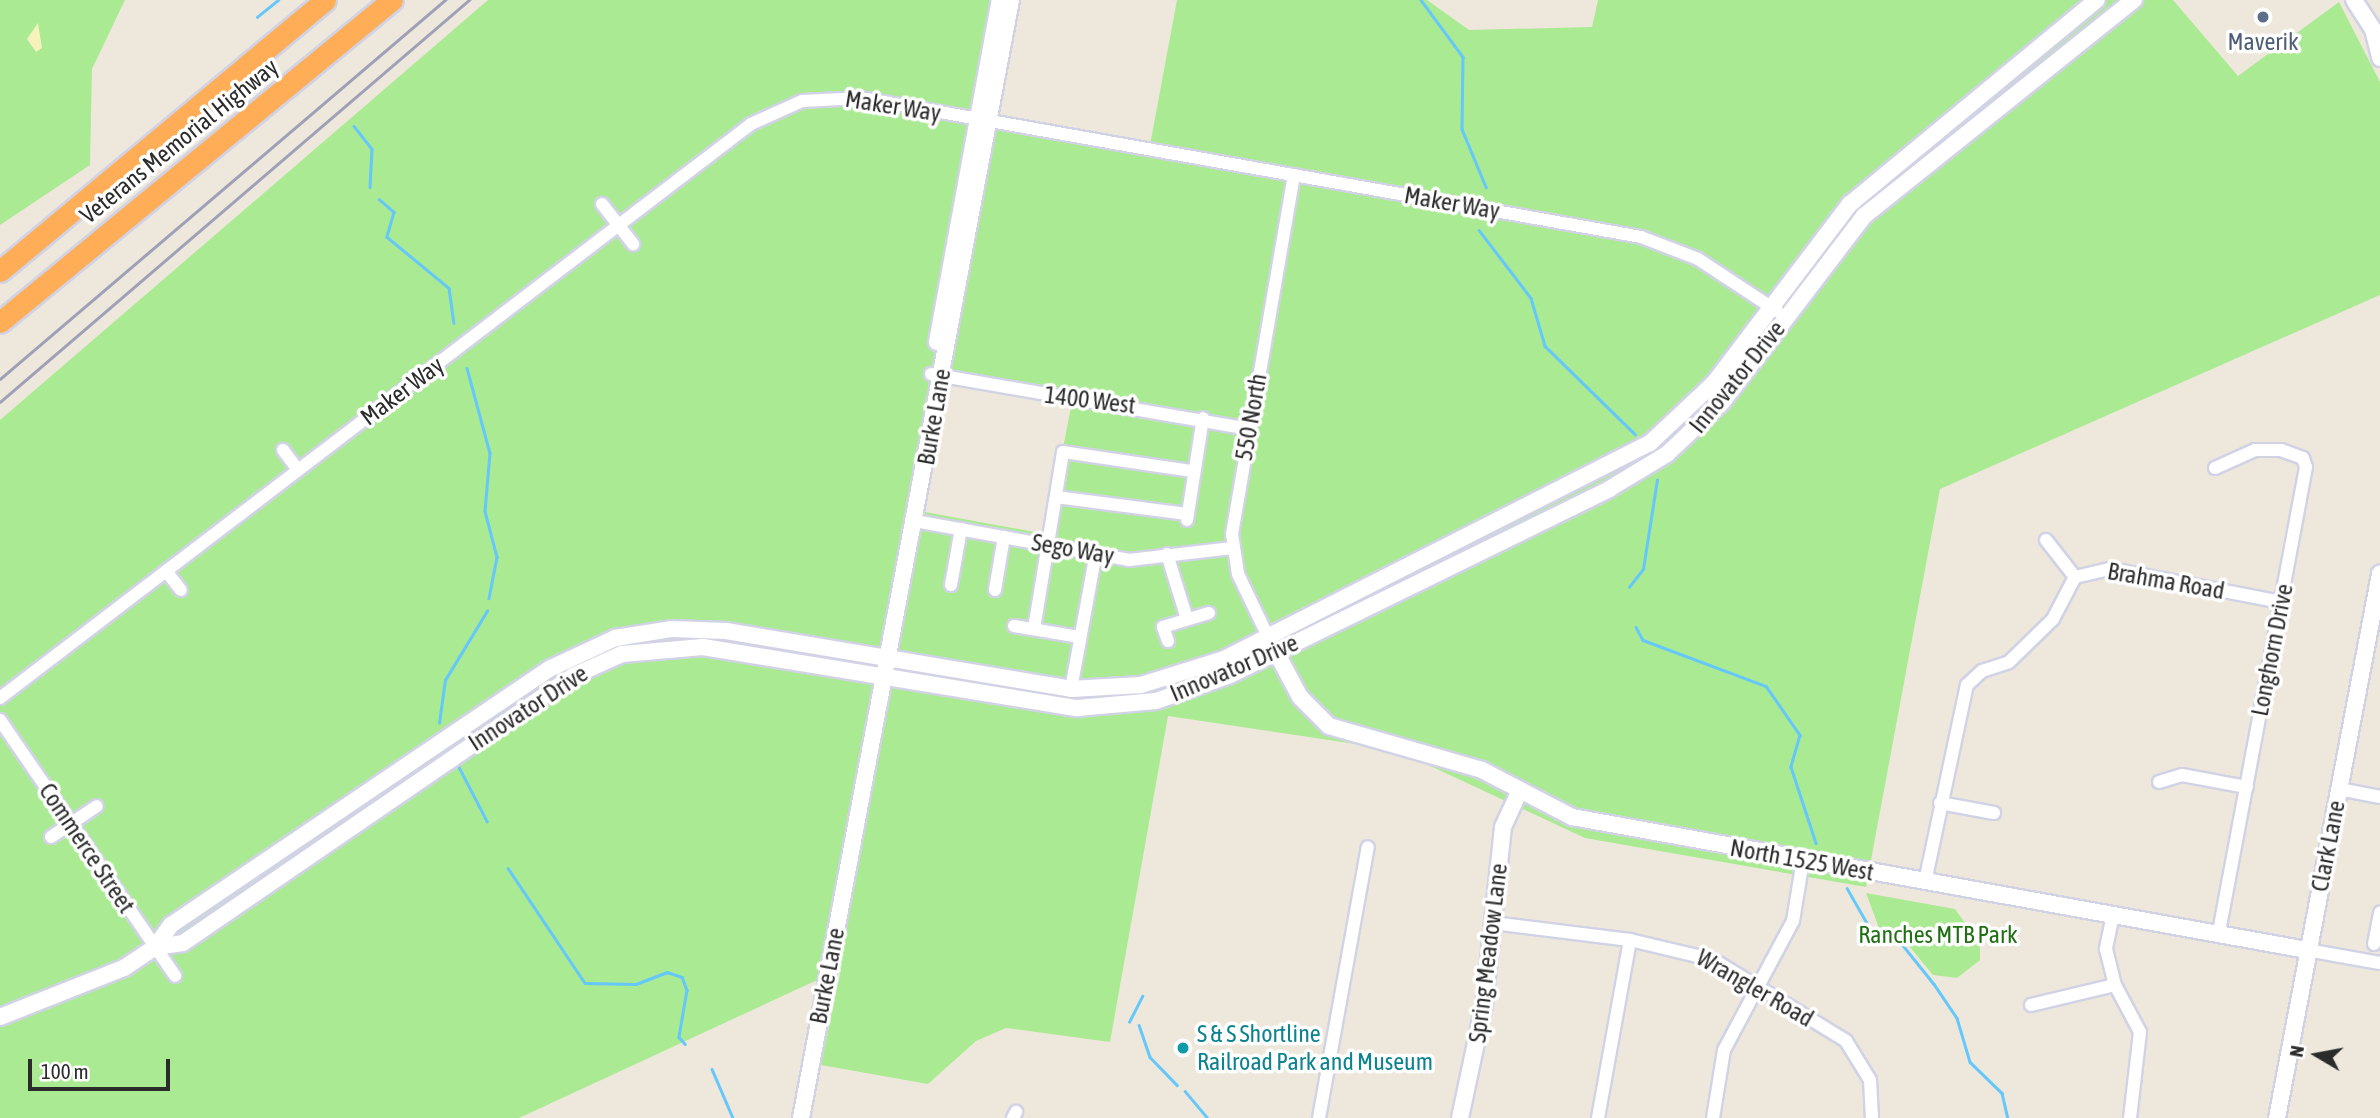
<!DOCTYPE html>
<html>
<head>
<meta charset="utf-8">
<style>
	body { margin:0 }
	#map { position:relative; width:2380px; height:1118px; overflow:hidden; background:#eee8dc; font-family:"Asap Condensed",sans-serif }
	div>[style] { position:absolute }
	.green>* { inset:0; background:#aaea93 }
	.sand>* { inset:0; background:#f6f2bc }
	.stream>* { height:2.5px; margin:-1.25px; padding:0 1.25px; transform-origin:1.25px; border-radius:1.25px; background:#65c7fa }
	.roads { filter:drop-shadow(2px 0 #d1d3e5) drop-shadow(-2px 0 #d1d3e5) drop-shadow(0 2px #d1d3e5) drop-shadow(0 -2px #d1d3e5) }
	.street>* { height:12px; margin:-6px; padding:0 6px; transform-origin:6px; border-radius:6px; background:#fff }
	.secondary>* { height:16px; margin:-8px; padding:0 8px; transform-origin:8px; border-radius:8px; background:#fff }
	.highway>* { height:21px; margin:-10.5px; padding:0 10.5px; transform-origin:10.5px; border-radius:10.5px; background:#ffad56 }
	.rail>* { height:2.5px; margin:-1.25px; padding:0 1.25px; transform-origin:1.25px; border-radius:1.25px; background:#9ea0b7 }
	.dots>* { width:19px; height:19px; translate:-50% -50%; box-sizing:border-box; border:4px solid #fff; border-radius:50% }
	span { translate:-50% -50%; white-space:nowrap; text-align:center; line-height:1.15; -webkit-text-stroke:7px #fff; paint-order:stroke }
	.service-label { font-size:24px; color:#4e5e75 }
	.street-label { font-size:24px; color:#2b2b2b }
	.park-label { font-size:24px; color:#1f7013 }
	.culture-label { font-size:24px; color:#0d838f }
	.left { translate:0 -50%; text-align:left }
	.north { position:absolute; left:2282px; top:1020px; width:70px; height:70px; -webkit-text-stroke:5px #fff; paint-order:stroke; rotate:280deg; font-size:19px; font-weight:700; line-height:28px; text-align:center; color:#2b2b2b }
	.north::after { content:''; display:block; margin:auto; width:24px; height:32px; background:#2b2b2b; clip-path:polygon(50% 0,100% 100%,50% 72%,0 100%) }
	.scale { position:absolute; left:28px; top:1059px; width:142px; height:32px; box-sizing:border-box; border:4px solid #2b2b2b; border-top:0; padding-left:9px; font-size:21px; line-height:24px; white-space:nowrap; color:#2b2b2b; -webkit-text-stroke:5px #fff; paint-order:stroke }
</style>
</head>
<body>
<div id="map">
	<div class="green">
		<div style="clip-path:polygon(0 0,125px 0,92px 69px,90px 165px,0 225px)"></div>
		<div style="clip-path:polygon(evenodd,488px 0,1015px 0,996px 122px,1150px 145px,1177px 0,1427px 0,1469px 30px,1592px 27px,1598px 0,2173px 0,2238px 76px,2339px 2px,2380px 82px,2380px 295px,1940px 489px,1866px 887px,1585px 838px,1396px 750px,1168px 716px,1110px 1042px,1006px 1028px,976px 1041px,928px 1084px,821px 1065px,841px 969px,519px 1118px,0 1118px,0 420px,488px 0,948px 376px,1073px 397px,1046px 534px,925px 512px,948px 376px)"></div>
		<div style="clip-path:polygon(1866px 893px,1955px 909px,1980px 944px,1980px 960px,1957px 978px,1933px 975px,1900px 935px,1879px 928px)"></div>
	</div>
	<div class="sand">
		<div style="clip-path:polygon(38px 23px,42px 48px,36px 52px,27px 39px)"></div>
	</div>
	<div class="stream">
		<div style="left:1421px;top:0;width:71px;rotate:53.6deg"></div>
		<div style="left:1463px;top:57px;width:72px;rotate:90.8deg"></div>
		<div style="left:1462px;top:129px;width:63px;rotate:67.5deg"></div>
		<div style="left:257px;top:17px;width:27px;rotate:-39deg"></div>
		<div style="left:354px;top:126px;width:29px;rotate:52deg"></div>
		<div style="left:372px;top:149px;width:38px;rotate:93deg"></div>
		<div style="left:379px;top:199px;width:20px;rotate:41deg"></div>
		<div style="left:394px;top:212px;width:26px;rotate:106deg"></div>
		<div style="left:387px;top:237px;width:80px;rotate:39.4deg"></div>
		<div style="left:449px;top:288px;width:35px;rotate:82deg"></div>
		<div style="left:1479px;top:230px;width:86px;rotate:52.6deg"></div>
		<div style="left:1531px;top:298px;width:50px;rotate:73.7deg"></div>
		<div style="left:1545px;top:346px;width:126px;rotate:44.4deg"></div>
		<div style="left:467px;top:368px;width:88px;rotate:74.9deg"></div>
		<div style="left:490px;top:453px;width:58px;rotate:94.9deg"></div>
		<div style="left:485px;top:511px;width:48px;rotate:75.4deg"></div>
		<div style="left:497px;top:557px;width:42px;rotate:101deg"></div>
		<div style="left:1629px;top:587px;width:23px;rotate:-52deg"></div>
		<div style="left:1643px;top:569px;width:90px;rotate:-81.1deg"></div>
		<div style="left:1636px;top:627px;width:15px;rotate:62deg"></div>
		<div style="left:1643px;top:640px;width:131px;rotate:20.5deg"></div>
		<div style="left:1766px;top:686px;width:60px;rotate:55.2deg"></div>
		<div style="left:1800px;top:735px;width:33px;rotate:106deg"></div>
		<div style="left:1791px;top:767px;width:80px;rotate:71.8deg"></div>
		<div style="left:439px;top:723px;width:43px;rotate:-82.1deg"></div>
		<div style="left:445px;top:680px;width:81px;rotate:-58.7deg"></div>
		<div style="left:459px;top:767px;width:61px;rotate:62.6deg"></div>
		<div style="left:508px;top:868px;width:138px;rotate:56.2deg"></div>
		<div style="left:585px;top:983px;width:51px;rotate:1.1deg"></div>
		<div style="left:636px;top:984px;width:33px;rotate:-21deg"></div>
		<div style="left:667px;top:972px;width:16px;rotate:18deg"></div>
		<div style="left:682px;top:977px;width:14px;rotate:69deg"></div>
		<div style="left:687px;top:990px;width:48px;rotate:99.7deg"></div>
		<div style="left:679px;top:1037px;width:9px;rotate:49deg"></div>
		<div style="left:1847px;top:888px;width:48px;rotate:60.3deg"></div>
		<div style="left:1871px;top:930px;width:22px;rotate:8deg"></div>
		<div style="left:1893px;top:933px;width:65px;rotate:51.2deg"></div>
		<div style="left:1934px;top:984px;width:41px;rotate:55.9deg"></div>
		<div style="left:1957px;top:1018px;width:46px;rotate:73.5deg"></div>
		<div style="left:1970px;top:1062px;width:45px;rotate:44.1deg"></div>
		<div style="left:2002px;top:1093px;width:26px;rotate:77deg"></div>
		<div style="left:1129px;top:1022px;width:29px;rotate:-63deg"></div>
		<div style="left:1139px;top:1025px;width:34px;rotate:71deg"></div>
		<div style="left:1150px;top:1057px;width:39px;rotate:46deg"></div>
		<div style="left:712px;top:1069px;width:53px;rotate:66.8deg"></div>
		<div style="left:1185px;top:1091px;width:35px;rotate:50deg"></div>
	</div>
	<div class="roads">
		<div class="street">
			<div style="left:602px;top:204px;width:51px;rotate:52.2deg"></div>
			<div style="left:931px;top:374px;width:323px;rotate:9.8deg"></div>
			<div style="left:283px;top:450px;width:25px;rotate:53deg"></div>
			<div style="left:2215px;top:468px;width:44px;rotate:-24.2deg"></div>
			<div style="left:2255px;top:450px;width:26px"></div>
			<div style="left:2281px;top:450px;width:23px;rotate:20deg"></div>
			<div style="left:2303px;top:458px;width:9px;rotate:72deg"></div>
			<div style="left:2306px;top:467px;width:475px;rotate:100.6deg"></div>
			<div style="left:1056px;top:497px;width:132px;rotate:7.4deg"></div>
			<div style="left:1187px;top:520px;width:103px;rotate:-81.1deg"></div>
			<div style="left:915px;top:521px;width:218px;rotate:10.3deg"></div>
			<div style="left:1129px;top:560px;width:104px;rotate:-6.6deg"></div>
			<div style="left:2046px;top:540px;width:47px;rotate:51.9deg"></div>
			<div style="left:1167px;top:554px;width:68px;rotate:72.9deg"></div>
			<div style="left:166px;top:571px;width:24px;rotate:52deg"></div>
			<div style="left:951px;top:585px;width:57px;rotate:-79.9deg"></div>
			<div style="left:995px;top:590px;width:54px;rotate:-80.4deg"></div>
			<div style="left:1014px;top:626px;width:67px;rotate:9.5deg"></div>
			<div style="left:1034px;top:629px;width:179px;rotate:-80.7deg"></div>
			<div style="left:1063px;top:452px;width:130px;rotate:8.4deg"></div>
			<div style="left:1168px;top:641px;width:15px;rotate:-110deg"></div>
			<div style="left:1163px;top:627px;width:48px;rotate:-16.9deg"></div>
			<div style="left:1271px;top:643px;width:76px;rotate:-115.6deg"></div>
			<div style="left:1238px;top:574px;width:40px;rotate:-98.5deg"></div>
			<div style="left:1232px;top:534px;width:364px;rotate:-80.2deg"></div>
			<div style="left:1071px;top:689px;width:138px;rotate:-79.6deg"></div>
			<div style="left:0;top:698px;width:945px;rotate:-37.39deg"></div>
			<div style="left:751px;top:124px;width:56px;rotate:-24.3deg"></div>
			<div style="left:802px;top:101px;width:59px;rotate:-2.9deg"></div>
			<div style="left:861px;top:98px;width:792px;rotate:10.1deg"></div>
			<div style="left:1641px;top:237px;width:61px;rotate:21.1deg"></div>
			<div style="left:1698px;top:259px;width:95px;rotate:33.4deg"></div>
			<div style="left:0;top:720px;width:310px;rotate:55.6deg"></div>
			<div style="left:2159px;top:782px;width:24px;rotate:-17deg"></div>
			<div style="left:2182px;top:775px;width:66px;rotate:10.5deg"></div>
			<div style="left:2339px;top:789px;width:42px;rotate:11deg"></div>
			<div style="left:1940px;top:803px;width:55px;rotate:10.5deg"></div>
			<div style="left:51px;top:837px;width:55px;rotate:-34deg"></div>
			<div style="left:1925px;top:882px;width:201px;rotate:-78deg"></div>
			<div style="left:1967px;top:685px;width:21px;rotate:-43deg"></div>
			<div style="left:1982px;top:671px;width:28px;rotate:-18deg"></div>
			<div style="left:2009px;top:662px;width:62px;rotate:-44.3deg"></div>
			<div style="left:2053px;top:619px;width:47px;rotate:-62.4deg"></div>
			<div style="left:2075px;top:577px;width:37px;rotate:-13deg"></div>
			<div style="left:2111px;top:569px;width:173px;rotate:11deg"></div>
			<div style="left:2113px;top:915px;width:35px;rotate:102deg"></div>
			<div style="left:2106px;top:949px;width:37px;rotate:76deg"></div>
			<div style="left:2115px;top:985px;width:53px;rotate:62deg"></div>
			<div style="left:2140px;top:1032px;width:87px;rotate:96.6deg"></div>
			<div style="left:1493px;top:923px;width:138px;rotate:7.1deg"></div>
			<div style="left:1630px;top:940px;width:86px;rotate:13.4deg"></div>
			<div style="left:1714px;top:960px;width:155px;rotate:31.5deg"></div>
			<div style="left:1846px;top:1041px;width:46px;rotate:58.4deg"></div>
			<div style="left:1870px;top:1080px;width:38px;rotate:87deg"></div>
			<div style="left:2374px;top:944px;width:32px;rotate:-79deg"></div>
			<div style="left:2307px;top:950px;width:74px;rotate:10.1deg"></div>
			<div style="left:2031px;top:1005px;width:86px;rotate:-13.4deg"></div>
			<div style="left:1013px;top:1118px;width:7px;rotate:-63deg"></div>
			<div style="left:1319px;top:1118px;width:275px;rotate:-79.8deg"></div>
			<div style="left:1598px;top:1118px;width:181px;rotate:-79.8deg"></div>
			<div style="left:1713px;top:1118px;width:69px;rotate:-80.8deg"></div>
			<div style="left:1724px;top:1050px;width:146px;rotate:-61.9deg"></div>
			<div style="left:1793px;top:921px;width:62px;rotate:-80.7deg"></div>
		</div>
		<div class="secondary">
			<div style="left:2354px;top:0;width:35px;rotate:57deg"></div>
			<div style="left:2373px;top:29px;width:30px;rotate:76deg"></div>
			<div style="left:937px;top:342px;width:348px;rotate:-79.6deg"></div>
			<div style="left:1276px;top:652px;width:51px;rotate:61.9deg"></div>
			<div style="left:1300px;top:697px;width:41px;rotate:45deg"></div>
			<div style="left:1329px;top:726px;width:159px;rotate:16deg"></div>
			<div style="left:1482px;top:770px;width:102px;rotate:27.6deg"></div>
			<div style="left:1572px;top:817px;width:747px;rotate:10.26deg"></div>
			<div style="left:155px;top:947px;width:28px;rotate:-8deg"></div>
			<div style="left:183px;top:943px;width:473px;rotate:-34.4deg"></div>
			<div style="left:573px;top:676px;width:54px;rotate:-24.2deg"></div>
			<div style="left:622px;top:654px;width:81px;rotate:-4.9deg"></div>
			<div style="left:703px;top:647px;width:379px;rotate:9.3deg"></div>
			<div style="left:1077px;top:708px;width:79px;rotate:-5.1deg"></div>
			<div style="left:1156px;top:701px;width:78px;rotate:-19.4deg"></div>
			<div style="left:1230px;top:675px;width:422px;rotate:-26.1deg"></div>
			<div style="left:1609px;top:489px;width:68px;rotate:-31.1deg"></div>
			<div style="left:1667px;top:454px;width:77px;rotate:-43.4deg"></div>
			<div style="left:1723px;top:401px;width:233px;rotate:-52.7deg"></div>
			<div style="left:1864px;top:216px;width:346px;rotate:-38.7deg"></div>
			<div style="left:0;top:1017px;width:133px;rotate:-21.6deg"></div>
			<div style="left:124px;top:968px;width:37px;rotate:-34deg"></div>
			<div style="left:155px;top:947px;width:27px;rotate:-54deg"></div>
			<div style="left:171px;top:925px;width:459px;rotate:-34.1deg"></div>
			<div style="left:551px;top:668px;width:71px;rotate:-25.1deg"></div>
			<div style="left:615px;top:638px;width:58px;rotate:-9deg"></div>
			<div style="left:672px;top:629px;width:54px;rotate:2.1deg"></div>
			<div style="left:726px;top:631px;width:350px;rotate:9.5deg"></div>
			<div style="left:1071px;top:689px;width:70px;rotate:-3.3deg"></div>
			<div style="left:1141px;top:685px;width:87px;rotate:-17.4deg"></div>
			<div style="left:1224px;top:659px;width:478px;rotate:-26.9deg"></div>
			<div style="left:1650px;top:443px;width:88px;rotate:-43.2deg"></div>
			<div style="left:1714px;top:383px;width:225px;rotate:-52.8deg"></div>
			<div style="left:1850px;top:204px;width:320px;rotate:-39.6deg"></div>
			<div style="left:801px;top:1118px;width:1138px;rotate:-79.36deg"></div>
			<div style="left:1460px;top:1118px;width:116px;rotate:-78deg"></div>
			<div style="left:1484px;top:1005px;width:179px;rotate:-83.9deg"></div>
			<div style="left:1503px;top:827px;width:41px;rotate:-65.3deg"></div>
			<div style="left:2277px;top:1118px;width:554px;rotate:-79.28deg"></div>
		</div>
		<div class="highway">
			<div style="left:0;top:271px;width:423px;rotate:-39.8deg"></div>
			<div style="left:0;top:322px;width:507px;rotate:-39.4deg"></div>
		</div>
	</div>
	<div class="rail">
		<div style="left:0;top:379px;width:585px;rotate:-40.42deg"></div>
		<div style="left:0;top:402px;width:618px;rotate:-40.6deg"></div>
	</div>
	<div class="dots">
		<div style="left:2263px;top:17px;background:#5c6f8a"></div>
		<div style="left:1183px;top:1048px;background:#0f9aa8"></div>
	</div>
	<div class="service-label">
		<span style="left:2263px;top:42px">Maverik</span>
	</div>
	<div class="street-label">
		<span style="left:893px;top:106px;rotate:9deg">Maker Way</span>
		<span style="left:179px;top:141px;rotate:-39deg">Veterans Memorial Highway</span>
		<span style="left:1452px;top:203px;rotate:10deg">Maker Way</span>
		<span style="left:1737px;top:377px;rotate:-51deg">Innovator Drive</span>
		<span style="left:402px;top:391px;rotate:-37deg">Maker Way</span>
		<span style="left:1090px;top:400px;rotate:7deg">1400 West</span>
		<span style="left:934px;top:417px;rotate:-80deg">Burke Lane</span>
		<span style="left:1251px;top:417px;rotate:-80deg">550 North</span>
		<span style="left:1073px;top:549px;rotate:10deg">Sego Way</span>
		<span style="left:2166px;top:581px;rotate:10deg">Brahma Road</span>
		<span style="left:2272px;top:650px;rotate:-79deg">Longhorn Drive</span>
		<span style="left:1234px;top:668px;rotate:-23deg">Innovator Drive</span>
		<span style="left:528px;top:708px;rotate:-33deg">Innovator Drive</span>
		<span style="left:2328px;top:846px;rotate:-79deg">Clark Lane</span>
		<span style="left:87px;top:848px;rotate:56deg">Commerce Street</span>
		<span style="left:1802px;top:860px;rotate:10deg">North 1525 West</span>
		<span style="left:1488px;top:953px;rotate:-83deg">Spring Meadow Lane</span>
		<span style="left:827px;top:976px;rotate:-79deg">Burke Lane</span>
		<span style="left:1755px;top:988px;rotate:30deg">Wrangler Road</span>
	</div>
	<div class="park-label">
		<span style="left:1938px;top:935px">Ranches MTB Park</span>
	</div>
	<div class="culture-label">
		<span class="left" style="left:1197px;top:1048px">S &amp; S Shortline<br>Railroad Park and Museum</span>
	</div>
	<div class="north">N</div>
	<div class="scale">100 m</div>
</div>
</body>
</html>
